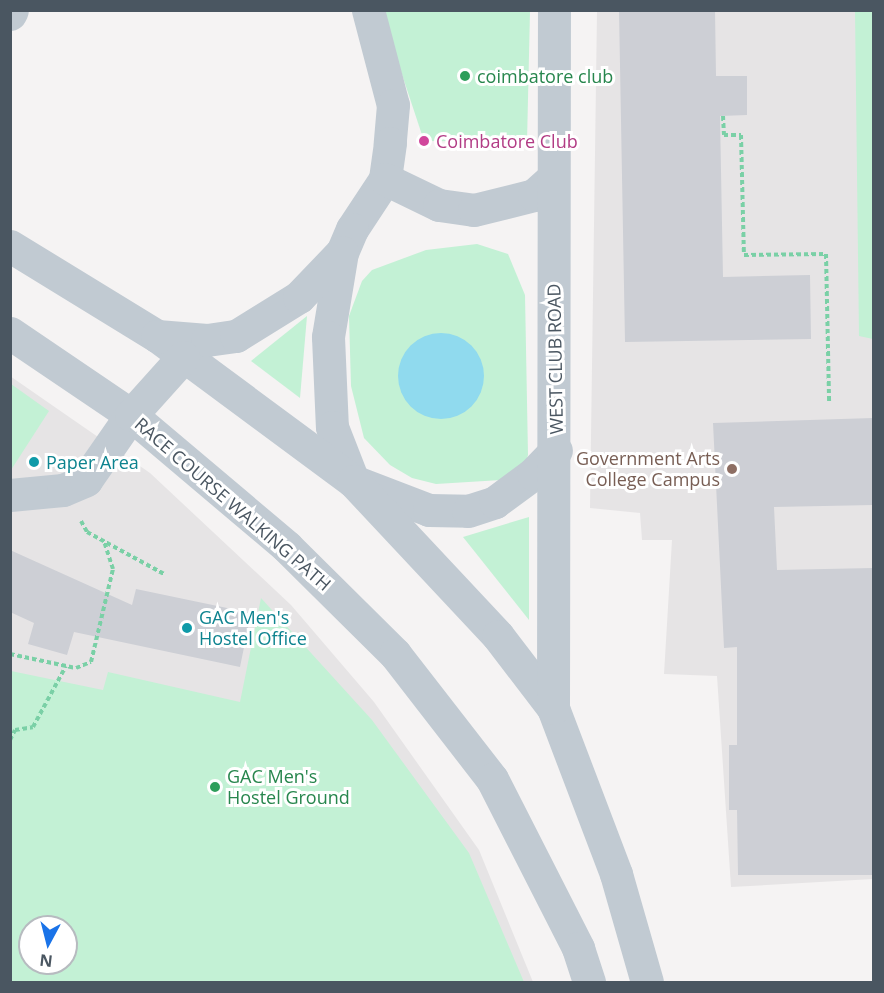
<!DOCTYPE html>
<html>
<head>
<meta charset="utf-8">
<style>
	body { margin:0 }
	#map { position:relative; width:884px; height:993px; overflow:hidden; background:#f5f3f3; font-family:"Open Sans",sans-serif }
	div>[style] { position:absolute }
	.education>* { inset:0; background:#e6e4e5 }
	.green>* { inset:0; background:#c3f1d5 }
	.water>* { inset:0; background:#90daee }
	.round { border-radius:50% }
	.building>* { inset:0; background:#cdcfd5 }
	.path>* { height:4px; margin-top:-2px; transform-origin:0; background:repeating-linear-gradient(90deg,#7ad0a6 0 4.5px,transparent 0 7.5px) }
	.minor>* { height:33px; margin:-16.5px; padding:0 16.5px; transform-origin:16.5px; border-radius:16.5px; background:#c1cad2 }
	.dots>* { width:16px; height:16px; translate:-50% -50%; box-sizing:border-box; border:3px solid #fff; border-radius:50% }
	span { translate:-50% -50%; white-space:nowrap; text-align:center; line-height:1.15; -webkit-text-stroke:6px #fff; paint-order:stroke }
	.leisure-label { font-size:18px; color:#27864d }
	.left { translate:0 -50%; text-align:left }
	.hotel-label { font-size:18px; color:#b23c85 }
	.street-label { font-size:18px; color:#4a5661 }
	.education-label { font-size:18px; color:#785e54 }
	.right { translate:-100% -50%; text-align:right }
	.culture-label { font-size:18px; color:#0d838f }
	.frame { position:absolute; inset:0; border:12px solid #4a5661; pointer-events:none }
	.north { position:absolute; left:18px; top:915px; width:60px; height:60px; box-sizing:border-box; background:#fff; border:2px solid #b7bbc0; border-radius:50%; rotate:187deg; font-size:16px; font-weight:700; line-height:24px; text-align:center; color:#4a5661 }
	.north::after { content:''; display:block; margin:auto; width:21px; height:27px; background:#1a73e8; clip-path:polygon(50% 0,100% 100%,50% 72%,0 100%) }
</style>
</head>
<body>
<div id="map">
	<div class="education">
		<div style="clip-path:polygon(597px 11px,873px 11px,873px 879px,731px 887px,717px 676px,664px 674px,672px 540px,642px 540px,640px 513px,590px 508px)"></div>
		<div style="clip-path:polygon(evenodd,10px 376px,150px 473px,291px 605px,374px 702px,479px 850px,533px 982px,11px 982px,10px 376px,30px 927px,66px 927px,66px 963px,30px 963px,30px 927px)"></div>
	</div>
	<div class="green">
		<div style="clip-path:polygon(381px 11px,530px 11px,527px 142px,424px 141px)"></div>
		<div style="clip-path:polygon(855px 11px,873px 11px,873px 339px,859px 336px)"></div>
		<div style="clip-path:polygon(477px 244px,508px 254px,525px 295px,528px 455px,525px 465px,501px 480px,436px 484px,412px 478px,390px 465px,364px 438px,351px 386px,349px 316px,362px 281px,372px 270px,426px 250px)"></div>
		<div style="clip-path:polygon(307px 316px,300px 398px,251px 361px)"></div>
		<div style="clip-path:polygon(11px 384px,49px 411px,11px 470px)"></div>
		<div style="clip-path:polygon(529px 517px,529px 620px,463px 537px)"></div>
		<div style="clip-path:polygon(evenodd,261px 598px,372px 720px,469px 853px,524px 982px,11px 982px,11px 671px,103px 690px,108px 672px,240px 702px,261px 598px,30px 927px,66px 927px,66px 963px,30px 963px,30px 927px)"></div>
	</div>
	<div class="water">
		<div class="round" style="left:398px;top:333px;width:86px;height:86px"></div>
	</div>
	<div class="building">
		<div style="clip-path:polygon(619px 10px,715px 10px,716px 76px,747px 76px,747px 115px,720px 116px,723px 277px,810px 275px,811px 339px,625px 342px)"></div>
		<div style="clip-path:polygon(873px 418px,873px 505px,774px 507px,777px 570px,873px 568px,873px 875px,738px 875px,737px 810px,729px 810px,729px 745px,737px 745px,737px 647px,724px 648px,713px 423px)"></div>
		<div style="clip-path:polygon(10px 550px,132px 605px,136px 589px,251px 613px,240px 667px,74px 632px,67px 655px,28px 644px,34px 623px,10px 612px)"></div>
	</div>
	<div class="path">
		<div style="left:723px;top:116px;width:19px;rotate:87deg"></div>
		<div style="left:724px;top:135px;width:17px"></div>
		<div style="left:741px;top:135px;width:120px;rotate:88.6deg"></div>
		<div style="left:744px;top:255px;width:82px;rotate:-0.7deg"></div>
		<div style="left:826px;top:254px;width:147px;rotate:88.8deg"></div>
		<div style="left:81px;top:521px;width:13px;rotate:61deg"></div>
		<div style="left:87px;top:532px;width:88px;rotate:28.6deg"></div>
		<div style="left:10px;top:654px;width:67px;rotate:12deg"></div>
		<div style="left:76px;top:668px;width:16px;rotate:-22deg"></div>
		<div style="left:91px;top:662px;width:96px;rotate:-76.7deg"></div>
		<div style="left:113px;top:569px;width:29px;rotate:-108deg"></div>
		<div style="left:10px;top:740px;width:11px;rotate:-63deg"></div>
		<div style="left:15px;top:730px;width:18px;rotate:-9deg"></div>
		<div style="left:33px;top:727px;width:69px;rotate:-61.6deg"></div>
	</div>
	<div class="minor">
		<div style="left:368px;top:10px;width:98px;rotate:75.3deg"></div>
		<div style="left:393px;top:105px;width:38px;rotate:95deg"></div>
		<div style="left:390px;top:143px;width:36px;rotate:98deg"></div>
		<div style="left:385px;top:179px;width:60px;rotate:123.4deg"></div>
		<div style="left:352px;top:229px;width:25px;rotate:113deg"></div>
		<div style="left:342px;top:252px;width:86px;rotate:99.4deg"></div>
		<div style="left:328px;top:337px;width:90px;rotate:87.5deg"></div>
		<div style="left:332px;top:427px;width:58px;rotate:68.7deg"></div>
		<div style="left:353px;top:481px;width:81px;rotate:20.9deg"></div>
		<div style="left:429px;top:510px;width:39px;rotate:1deg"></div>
		<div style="left:468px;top:511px;width:28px;rotate:-18deg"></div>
		<div style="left:495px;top:502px;width:47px;rotate:-36.4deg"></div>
		<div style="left:533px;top:474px;width:33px;rotate:-46deg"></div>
		<div style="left:10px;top:14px;width:4px;rotate:-63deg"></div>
		<div style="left:385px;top:179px;width:60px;rotate:25.7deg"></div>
		<div style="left:439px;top:205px;width:35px;rotate:8deg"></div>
		<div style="left:474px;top:210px;width:62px;rotate:-14deg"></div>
		<div style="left:534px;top:195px;width:24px;rotate:-42deg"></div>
		<div style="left:10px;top:246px;width:172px;rotate:31.5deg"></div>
		<div style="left:157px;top:336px;width:244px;rotate:36.5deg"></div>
		<div style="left:353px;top:481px;width:212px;rotate:46.9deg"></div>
		<div style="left:498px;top:636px;width:91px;rotate:52.6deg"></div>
		<div style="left:553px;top:708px;width:178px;rotate:69.2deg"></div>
		<div style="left:616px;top:874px;width:112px;rotate:74deg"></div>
		<div style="left:10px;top:333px;width:146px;rotate:34.1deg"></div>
		<div style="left:131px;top:415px;width:204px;rotate:40.2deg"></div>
		<div style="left:287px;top:547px;width:152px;rotate:44.7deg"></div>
		<div style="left:395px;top:654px;width:158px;rotate:52.2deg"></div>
		<div style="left:492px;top:779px;width:190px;rotate:63deg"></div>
		<div style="left:578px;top:948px;width:36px;rotate:72deg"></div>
		<div style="left:157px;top:336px;width:50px;rotate:4.6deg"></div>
		<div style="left:207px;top:340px;width:29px;rotate:-8deg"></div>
		<div style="left:236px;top:336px;width:74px;rotate:-31.8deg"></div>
		<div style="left:299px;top:297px;width:62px;rotate:-46.3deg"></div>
		<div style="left:10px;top:495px;width:53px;rotate:-5.4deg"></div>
		<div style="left:63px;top:490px;width:25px;rotate:-23deg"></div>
		<div style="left:86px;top:480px;width:79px;rotate:-55.3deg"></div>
		<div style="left:131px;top:415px;width:78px;rotate:-48.1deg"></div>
		<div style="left:553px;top:708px;width:698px;rotate:-89.92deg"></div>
	</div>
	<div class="dots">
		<div style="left:465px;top:76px;background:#2e9e5b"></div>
		<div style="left:424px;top:141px;background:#d1479c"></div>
		<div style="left:34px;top:462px;background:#0f9aa8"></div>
		<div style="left:732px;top:469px;background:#8d6e63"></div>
		<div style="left:187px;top:628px;background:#0f9aa8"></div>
		<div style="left:215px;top:787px;background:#2e9e5b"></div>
	</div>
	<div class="leisure-label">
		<span class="left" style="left:477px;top:76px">coimbatore club</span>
		<span class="left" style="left:227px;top:787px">GAC Men's<br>Hostel Ground</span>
	</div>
	<div class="hotel-label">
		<span class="left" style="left:436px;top:141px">Coimbatore Club</span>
	</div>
	<div class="street-label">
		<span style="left:555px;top:359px;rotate:-91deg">WEST CLUB ROAD</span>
		<span style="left:233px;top:504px;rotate:41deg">RACE COURSE WALKING PATH</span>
	</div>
	<div class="education-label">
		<span class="right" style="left:720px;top:469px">Government Arts<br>College Campus</span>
	</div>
	<div class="culture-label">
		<span class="left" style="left:46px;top:462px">Paper Area</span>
		<span class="left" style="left:199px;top:628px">GAC Men's<br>Hostel Office</span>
	</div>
	<div class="frame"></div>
	<div class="north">N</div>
</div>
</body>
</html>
